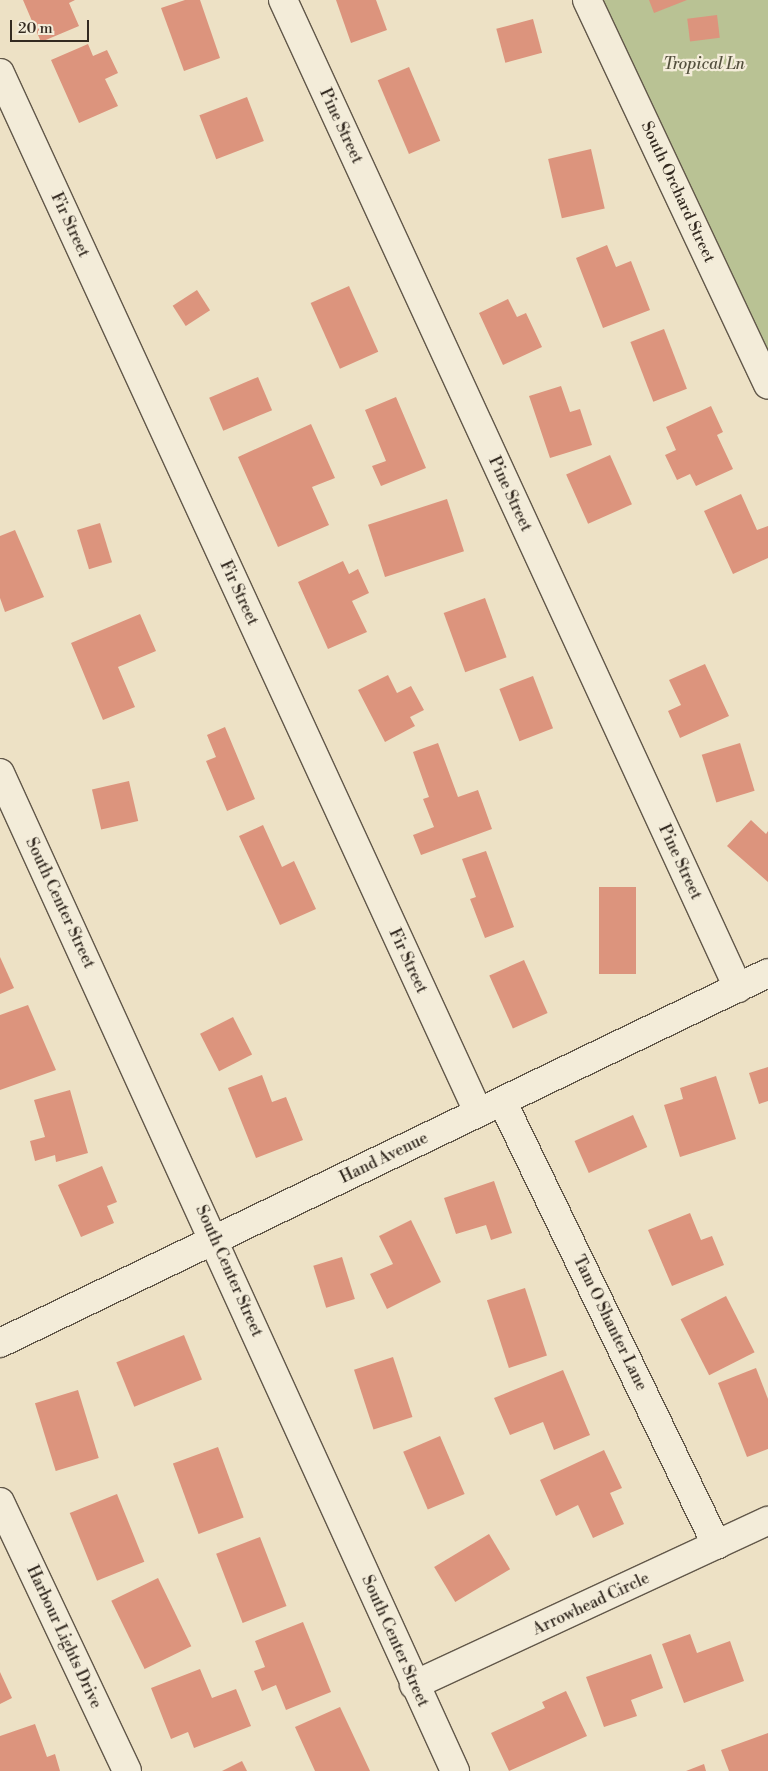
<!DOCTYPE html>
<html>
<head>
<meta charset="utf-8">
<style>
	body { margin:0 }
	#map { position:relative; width:768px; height:1771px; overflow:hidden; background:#ede1c5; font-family:"Libre Bodoni",serif }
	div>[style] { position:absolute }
	.green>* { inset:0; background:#b9c294 }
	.building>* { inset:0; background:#dc947d; transform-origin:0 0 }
	.roads { filter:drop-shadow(1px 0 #62584a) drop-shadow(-1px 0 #62584a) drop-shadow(0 1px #62584a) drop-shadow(0 -1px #62584a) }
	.minor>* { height:28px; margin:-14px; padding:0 14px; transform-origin:14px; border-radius:14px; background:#f3ecd9 }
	span { translate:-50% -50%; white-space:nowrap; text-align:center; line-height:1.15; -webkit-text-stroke:4.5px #f3ecd9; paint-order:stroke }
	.park-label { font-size:16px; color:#54503e; font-style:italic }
	.street-label { font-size:16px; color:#332a21 }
	.scale { position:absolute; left:10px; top:20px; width:79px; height:22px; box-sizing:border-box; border:2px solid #332a21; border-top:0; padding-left:6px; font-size:15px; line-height:18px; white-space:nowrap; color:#332a21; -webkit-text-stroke:4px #f3ecd9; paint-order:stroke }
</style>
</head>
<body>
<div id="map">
	<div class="green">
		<div style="clip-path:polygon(603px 0,768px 0,768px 352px)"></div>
	</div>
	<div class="building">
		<div style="clip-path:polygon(23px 0,75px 0,69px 3px,79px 26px,41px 42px)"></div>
		<div style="clip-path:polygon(185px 0,200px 0,220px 58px,184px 71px,161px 8px)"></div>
		<div style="clip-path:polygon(336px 0,376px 0,387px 30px,351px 43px)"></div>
		<div style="clip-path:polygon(649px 0,687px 0,654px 13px)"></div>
		<div style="left:717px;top:15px;width:23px;height:30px;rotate:83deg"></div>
		<div style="left:533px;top:19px;width:35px;height:38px;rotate:75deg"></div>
		<div style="clip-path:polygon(88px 44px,93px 56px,107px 50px,118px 73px,105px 79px,118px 106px,79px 123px,51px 60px)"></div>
		<div style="left:409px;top:67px;width:80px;height:34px;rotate:67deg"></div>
		<div style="left:247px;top:97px;width:47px;height:51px;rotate:69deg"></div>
		<div style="left:591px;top:149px;width:61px;height:44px;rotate:77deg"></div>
		<div style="clip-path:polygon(607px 245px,616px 267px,631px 261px,650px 310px,603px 328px,576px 258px)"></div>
		<div style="left:349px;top:286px;width:72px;height:42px;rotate:66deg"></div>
		<div style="left:197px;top:290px;width:24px;height:29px;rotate:57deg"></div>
		<div style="clip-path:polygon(508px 299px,517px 317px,526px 313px,542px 347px,503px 365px,479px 313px)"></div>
		<div style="left:664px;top:329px;width:64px;height:36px;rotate:69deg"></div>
		<div style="left:258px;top:377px;width:36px;height:53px;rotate:67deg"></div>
		<div style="clip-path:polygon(561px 386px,570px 412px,580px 409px,592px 445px,550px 458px,529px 396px)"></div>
		<div style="clip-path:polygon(396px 397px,426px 468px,381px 486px,372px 466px,386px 461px,365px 410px)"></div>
		<div style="clip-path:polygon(711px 406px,723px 432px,717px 435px,733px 469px,696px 486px,690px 474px,677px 480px,665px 455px,676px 450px,666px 427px)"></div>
		<div style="clip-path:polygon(311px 424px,335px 478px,312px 487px,329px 525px,278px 547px,238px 457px)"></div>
		<div style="left:610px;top:455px;width:54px;height:48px;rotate:66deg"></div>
		<div style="clip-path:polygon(741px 494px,757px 530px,768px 526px,768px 558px,733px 574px,704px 511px)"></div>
		<div style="left:447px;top:499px;width:55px;height:83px;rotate:72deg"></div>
		<div style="left:100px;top:523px;width:41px;height:24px;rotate:73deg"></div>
		<div style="clip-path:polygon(15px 530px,44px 597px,5px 612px,0 598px,0 536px)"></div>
		<div style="clip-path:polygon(343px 561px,349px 574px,358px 569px,369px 593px,352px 601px,367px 632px,328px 649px,298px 582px)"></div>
		<div style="left:485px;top:598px;width:63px;height:44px;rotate:70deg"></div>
		<div style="clip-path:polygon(140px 614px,156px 651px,118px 667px,135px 707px,103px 720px,71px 643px)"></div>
		<div style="clip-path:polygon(705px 664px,729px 716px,680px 738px,668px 711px,681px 705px,669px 680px)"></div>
		<div style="clip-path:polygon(388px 675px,397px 693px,411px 686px,424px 710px,410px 717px,415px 726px,385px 742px,358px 690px)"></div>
		<div style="left:533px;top:676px;width:56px;height:36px;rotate:69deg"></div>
		<div style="clip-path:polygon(225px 727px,255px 799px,227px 811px,206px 761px,216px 757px,207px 735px)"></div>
		<div style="clip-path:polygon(438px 743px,458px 797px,478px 790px,492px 829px,421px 855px,413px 835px,434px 827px,423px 799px,429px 797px,413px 752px)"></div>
		<div style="left:740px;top:743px;width:50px;height:40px;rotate:73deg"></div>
		<div style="left:129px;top:781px;width:41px;height:38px;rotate:77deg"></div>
		<div style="clip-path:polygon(751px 820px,766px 834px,768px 831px,768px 882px,727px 846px)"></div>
		<div style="clip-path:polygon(263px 825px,282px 867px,294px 861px,316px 909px,280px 925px,239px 836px)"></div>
		<div style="clip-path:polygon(486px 851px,514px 927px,485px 938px,470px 899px,476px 897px,462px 859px)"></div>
		<div style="left:599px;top:887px;width:37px;height:87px"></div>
		<div style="clip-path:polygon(0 957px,14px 988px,0 994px)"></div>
		<div style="left:524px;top:960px;width:58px;height:38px;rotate:66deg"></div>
		<div style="clip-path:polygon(28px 1005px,56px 1070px,0 1090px,0 1015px)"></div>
		<div style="left:233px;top:1017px;width:42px;height:37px;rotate:63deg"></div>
		<div style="clip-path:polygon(768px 1067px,768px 1101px,759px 1104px,749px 1073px)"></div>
		<div style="clip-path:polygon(262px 1075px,272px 1102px,286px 1097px,303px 1140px,256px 1158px,228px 1088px)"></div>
		<div style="clip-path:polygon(716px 1076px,736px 1139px,680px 1157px,664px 1105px,683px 1099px,680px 1088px)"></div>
		<div style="clip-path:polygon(70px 1090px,88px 1153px,56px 1162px,55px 1155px,35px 1161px,30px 1141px,45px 1137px,34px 1100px)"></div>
		<div style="left:633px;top:1115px;width:35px;height:64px;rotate:66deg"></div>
		<div style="clip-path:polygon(102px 1166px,117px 1202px,107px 1206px,114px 1223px,81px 1237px,58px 1185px)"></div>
		<div style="clip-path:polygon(494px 1181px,512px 1233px,491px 1240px,486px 1225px,456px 1234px,444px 1198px)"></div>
		<div style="clip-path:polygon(690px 1213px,701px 1240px,712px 1236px,724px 1265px,672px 1286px,648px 1230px)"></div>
		<div style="clip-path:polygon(411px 1220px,441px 1282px,387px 1309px,370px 1274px,393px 1264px,379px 1236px)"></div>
		<div style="left:342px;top:1257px;width:44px;height:30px;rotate:73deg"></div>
		<div style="left:525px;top:1288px;width:71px;height:40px;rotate:72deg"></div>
		<div style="left:726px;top:1296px;width:63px;height:51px;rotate:63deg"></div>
		<div style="left:184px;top:1335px;width:48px;height:73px;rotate:68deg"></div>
		<div style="left:393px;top:1357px;width:63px;height:41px;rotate:72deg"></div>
		<div style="clip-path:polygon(756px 1368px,768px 1399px,768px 1449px,747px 1457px,718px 1383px)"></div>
		<div style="clip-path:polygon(563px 1370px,590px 1435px,554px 1450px,543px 1422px,510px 1435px,494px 1398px)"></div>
		<div style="left:78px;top:1390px;width:71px;height:45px;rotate:73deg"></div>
		<div style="left:440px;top:1436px;width:63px;height:40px;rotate:67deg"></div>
		<div style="left:218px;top:1447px;width:75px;height:48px;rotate:70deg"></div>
		<div style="clip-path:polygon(604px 1450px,622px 1488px,610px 1493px,624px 1524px,593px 1538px,578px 1505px,556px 1516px,540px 1480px)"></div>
		<div style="left:117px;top:1494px;width:73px;height:51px;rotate:68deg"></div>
		<div style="left:489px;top:1534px;width:41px;height:64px;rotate:59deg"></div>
		<div style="left:260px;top:1537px;width:74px;height:47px;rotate:69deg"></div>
		<div style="left:158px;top:1578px;width:76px;height:52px;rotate:64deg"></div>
		<div style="clip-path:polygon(303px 1622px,331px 1692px,286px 1710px,276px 1685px,262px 1691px,254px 1671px,265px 1667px,255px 1641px)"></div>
		<div style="clip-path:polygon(690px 1634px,697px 1653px,730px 1641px,744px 1681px,684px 1703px,662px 1644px)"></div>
		<div style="clip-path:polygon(651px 1654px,663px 1688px,631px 1700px,637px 1716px,604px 1727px,586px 1677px)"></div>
		<div style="clip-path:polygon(200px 1669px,212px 1698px,236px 1689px,251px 1726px,194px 1748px,188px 1732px,171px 1739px,151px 1688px)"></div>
		<div style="clip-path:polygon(0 1672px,12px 1698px,0 1704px)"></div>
		<div style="clip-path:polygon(566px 1691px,587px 1736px,509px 1771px,491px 1733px,545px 1708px,542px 1702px)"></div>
		<div style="clip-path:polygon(340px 1707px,370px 1771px,315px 1771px,295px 1727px)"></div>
		<div style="clip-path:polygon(35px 1724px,47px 1757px,55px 1754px,60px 1771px,0 1771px,0 1736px)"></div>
		<div style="clip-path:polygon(768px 1733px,768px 1771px,729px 1771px,721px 1750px)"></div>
		<div style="clip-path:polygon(242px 1761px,247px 1771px,222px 1771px)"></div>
		<div style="clip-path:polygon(704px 1764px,706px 1771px,686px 1771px)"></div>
	</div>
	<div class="roads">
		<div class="minor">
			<div style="left:283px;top:0;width:1088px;rotate:65.27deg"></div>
			<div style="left:587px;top:0;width:425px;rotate:64.8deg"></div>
			<div style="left:0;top:73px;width:1144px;rotate:65.29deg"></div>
			<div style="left:0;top:773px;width:1097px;rotate:65.49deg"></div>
			<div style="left:502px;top:1101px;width:493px;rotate:64.2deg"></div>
			<div style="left:0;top:1343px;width:852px;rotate:-25.72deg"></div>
			<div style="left:0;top:1502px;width:297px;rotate:64.7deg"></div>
			<div style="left:414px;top:1685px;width:390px;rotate:-24.9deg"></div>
		</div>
	</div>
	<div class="park-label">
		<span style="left:704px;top:64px">Tropical Ln</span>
	</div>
	<div class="street-label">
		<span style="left:341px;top:126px;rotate:65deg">Pine Street</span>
		<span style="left:678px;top:192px;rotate:65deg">South Orchard Street</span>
		<span style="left:70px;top:225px;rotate:65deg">Fir Street</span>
		<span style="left:510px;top:494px;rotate:65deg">Pine Street</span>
		<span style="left:239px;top:593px;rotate:65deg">Fir Street</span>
		<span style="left:680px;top:862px;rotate:65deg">Pine Street</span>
		<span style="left:60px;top:903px;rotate:65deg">South Center Street</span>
		<span style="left:408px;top:961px;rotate:65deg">Fir Street</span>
		<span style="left:384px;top:1158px;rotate:-26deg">Hand Avenue</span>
		<span style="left:229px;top:1271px;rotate:66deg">South Center Street</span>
		<span style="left:610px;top:1323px;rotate:64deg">Tam O Shanter Lane</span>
		<span style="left:591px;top:1604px;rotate:-25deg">Arrowhead Circle</span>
		<span style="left:64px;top:1637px;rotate:65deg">Harbour Lights Drive</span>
		<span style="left:395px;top:1641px;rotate:66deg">South Center Street</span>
	</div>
	<div class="scale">20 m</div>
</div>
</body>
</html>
